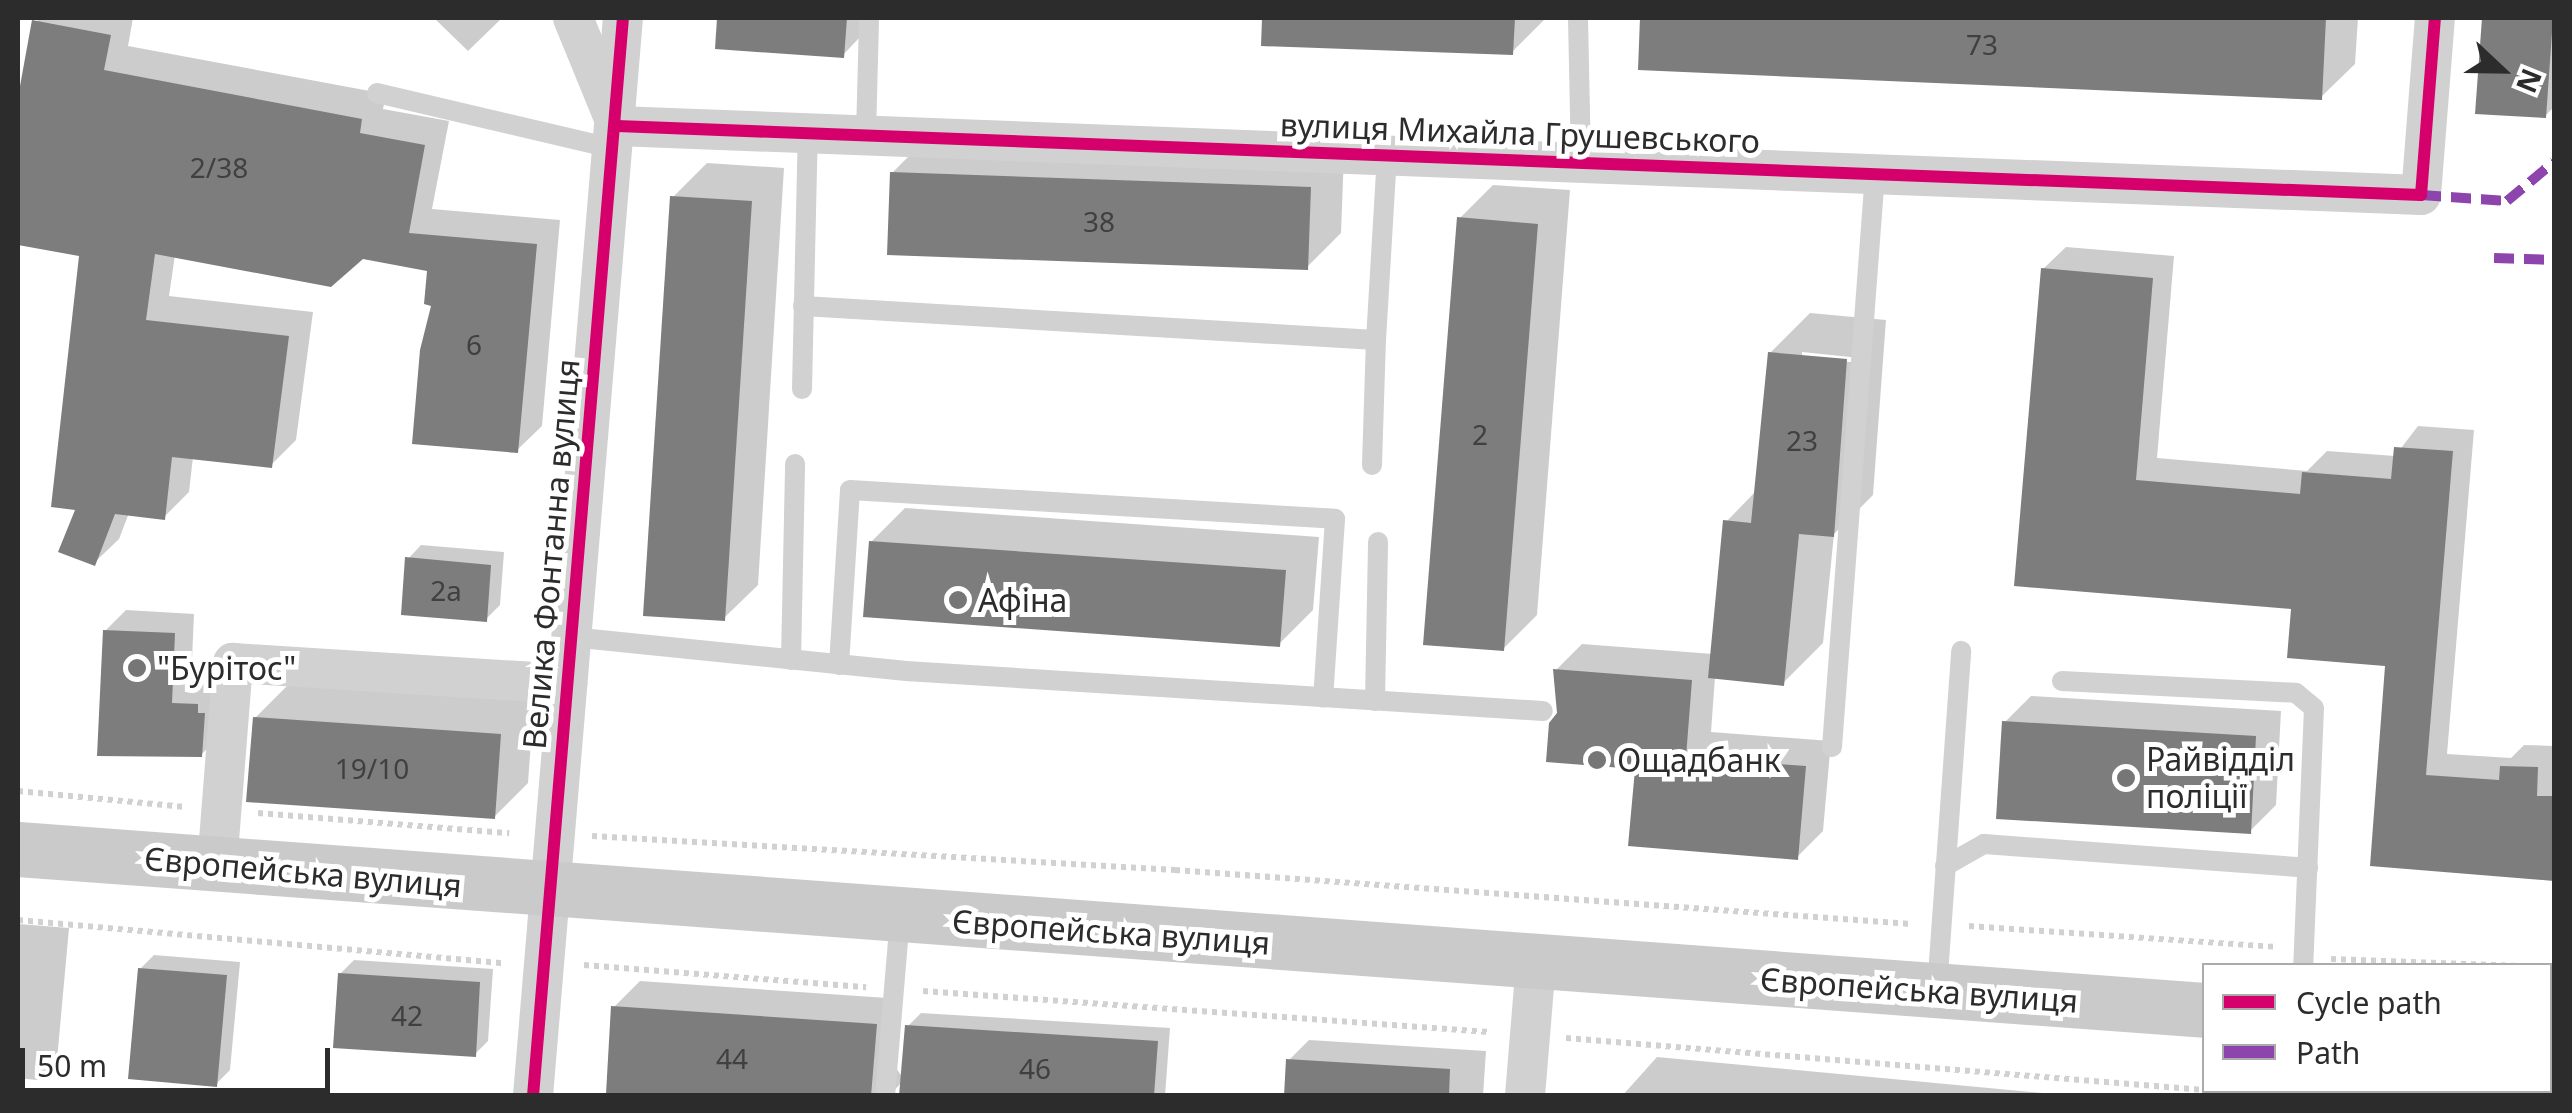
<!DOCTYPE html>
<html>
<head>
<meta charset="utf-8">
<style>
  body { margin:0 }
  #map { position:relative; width:2572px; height:1113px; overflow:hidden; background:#fff; font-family:"Noto Sans",sans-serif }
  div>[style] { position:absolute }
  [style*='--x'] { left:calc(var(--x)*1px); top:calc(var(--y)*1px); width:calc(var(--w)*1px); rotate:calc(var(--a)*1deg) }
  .shadow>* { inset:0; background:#0003 }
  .building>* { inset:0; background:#7d7d7d }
  .path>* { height:6px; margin-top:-3px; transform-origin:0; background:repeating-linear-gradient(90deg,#d1d1d1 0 5px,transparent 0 10px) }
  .lane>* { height:20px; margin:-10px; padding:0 10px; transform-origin:10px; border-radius:10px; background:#d1d1d1 }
  .street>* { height:40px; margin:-20px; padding:0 20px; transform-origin:20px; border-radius:20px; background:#d1d1d1 }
  .secondary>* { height:55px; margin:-27.5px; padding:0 27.5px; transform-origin:27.5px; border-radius:27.5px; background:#cacaca }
  .quiet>* { height:10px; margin-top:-5px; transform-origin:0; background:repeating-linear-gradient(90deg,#8e44ad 0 20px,transparent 0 30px) }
  .cycleway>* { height:12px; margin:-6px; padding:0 6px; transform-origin:6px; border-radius:6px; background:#d6006c }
  .dots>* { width:28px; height:28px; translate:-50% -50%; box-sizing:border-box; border:5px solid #fff; border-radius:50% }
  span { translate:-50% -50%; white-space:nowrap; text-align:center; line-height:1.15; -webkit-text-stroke:10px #fff; paint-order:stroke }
  .number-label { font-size:28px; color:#404040 }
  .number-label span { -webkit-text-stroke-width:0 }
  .street-label { font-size:32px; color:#2c2c2c }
  .poi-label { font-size:32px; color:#2c2c2c }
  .left { translate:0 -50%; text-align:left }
  .frame { position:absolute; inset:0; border:20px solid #2c2c2c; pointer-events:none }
  .legend { position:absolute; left:2202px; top:963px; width:350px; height:130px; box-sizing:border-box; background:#fff; border:2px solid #ababab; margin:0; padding:12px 18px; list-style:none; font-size:30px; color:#2c2c2c }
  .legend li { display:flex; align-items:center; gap:20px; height:50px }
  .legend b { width:50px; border:2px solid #ababab }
  .north { position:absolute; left:2452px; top:20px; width:100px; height:100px; -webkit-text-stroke:8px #fff; paint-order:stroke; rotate:112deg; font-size:28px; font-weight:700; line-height:40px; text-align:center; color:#2c2c2c }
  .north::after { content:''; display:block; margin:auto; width:35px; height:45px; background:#2c2c2c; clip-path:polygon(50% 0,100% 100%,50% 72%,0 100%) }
  .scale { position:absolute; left:20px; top:1048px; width:310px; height:45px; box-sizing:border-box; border:5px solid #2c2c2c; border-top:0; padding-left:12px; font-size:30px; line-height:35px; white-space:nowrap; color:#2c2c2c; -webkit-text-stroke:8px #fff; paint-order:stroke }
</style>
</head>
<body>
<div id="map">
  <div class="shadow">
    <div style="clip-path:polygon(38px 18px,133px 18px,128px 46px,386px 94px,383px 109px,449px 121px,432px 209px,560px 220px,542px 426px,517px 450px,434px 304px,429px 269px,362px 257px,175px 255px,169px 296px,313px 312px,296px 440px,271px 465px,193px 457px,189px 492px,164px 517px,129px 513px,119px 539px,94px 563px,78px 508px,82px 254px,18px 242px,18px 111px)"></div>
    <div style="clip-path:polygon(434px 18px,502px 18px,468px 51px)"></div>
    <div style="clip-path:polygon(719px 18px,878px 18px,843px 55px,717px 47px)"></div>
    <div style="clip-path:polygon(1284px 18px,1546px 18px,1512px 52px,1283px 44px)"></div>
    <div style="clip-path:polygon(1643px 18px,2358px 18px,2355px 64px,2321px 97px,1641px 68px)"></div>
    <div style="clip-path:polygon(2485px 18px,2554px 18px,2554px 107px,2545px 116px,2478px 111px)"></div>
    <div style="clip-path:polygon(926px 139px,1344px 154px,1341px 233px,1307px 267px,892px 173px)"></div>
    <div style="clip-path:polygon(707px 163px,784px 168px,758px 585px,724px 618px,673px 197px)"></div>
    <div style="clip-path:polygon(1493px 185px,1570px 190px,1537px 615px,1503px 649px,1459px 219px)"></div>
    <div style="clip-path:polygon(2066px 247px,2174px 256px,2157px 458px,2307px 471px,2327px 451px,2395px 456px,2418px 426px,2474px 430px,2447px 754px,2511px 758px,2524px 745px,2554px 746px,2554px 878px,2373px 864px,2387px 664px,2294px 607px,2017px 584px,2043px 269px)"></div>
    <div style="clip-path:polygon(evenodd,1810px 313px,1886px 320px,1873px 495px,1834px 534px,1823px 643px,1783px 683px,1715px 677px,1711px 732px,1831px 741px,1823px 831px,1797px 857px,1638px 767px,1559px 714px,1556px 670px,1582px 644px,1713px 654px,1726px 522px,1757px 490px,1770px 353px,1810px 313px,1802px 352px,1860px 358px,1860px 363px,1802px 357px,1802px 352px)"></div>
    <div style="clip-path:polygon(905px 508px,1319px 537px,1313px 610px,1279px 644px,871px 542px)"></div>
    <div style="clip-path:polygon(421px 545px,504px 552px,500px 605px,486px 619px,408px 559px)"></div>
    <div style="clip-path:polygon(126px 610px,194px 614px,191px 683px,217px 684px,221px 734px,201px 755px,105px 631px)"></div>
    <div style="clip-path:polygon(289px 684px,534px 701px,528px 783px,494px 817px,255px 718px)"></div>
    <div style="clip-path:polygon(2031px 696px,2281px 711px,2276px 805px,2250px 831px,2005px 722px)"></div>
    <div style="clip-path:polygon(18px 924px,69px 928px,57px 1060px,37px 1080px,18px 1078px)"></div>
    <div style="clip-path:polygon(154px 955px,240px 962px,230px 1070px,216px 1084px,140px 969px)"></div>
    <div style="clip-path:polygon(354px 960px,493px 969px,488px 1041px,475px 1054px,340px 974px)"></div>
    <div style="clip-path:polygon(640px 981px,902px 999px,896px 1068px,903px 1078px,907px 1027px,921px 1013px,1170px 1028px,1165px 1096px,901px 1096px,902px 1082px,889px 1096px,608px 1092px,614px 1007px)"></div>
    <div style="clip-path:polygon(1309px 1040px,1486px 1051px,1483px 1096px,1287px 1096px,1289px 1060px)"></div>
    <div style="clip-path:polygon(1657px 1057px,2075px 1096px,1622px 1096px)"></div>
  </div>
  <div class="building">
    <div style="clip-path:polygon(717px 18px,847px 18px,844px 58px,715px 49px)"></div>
    <div style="clip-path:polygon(1262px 18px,1515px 18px,1513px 55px,1261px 46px)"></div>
    <div style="clip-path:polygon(1640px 18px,2326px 18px,2322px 100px,1638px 70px)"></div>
    <div style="clip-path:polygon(2482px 18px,2553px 18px,2546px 118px,2475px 114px)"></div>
    <div style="clip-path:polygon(32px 20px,111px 35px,104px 70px,362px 119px,360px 133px,425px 145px,409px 233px,537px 244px,518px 453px,412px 444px,420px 350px,431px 306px,424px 304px,427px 271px,363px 259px,331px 287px,155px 254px,146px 320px,289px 336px,272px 468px,172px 457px,165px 520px,115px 514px,95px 566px,58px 552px,75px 510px,51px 507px,79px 256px,18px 245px,18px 97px)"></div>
    <div style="clip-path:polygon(890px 172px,1311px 187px,1308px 270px,887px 255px)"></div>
    <div style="clip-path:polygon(670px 196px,752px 201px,725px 621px,643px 616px)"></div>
    <div style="clip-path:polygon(1457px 217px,1538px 224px,1504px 651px,1423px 645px)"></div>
    <div style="clip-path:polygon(2041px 268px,2153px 278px,2136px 480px,2300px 494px,2302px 472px,2391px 479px,2394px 447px,2453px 451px,2426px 775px,2499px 780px,2500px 766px,2538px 767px,2537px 796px,2554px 796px,2554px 881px,2370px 866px,2385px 666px,2287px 658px,2291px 609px,2014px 586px)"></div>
    <div style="clip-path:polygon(1768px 352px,1847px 359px,1834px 537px,1799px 534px,1784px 686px,1708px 678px,1723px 520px,1751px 523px)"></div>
    <div style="clip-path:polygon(869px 541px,1286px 570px,1280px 647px,863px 617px)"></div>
    <div style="clip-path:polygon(405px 557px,491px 565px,487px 622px,401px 615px)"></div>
    <div style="clip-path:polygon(103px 630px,175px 633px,172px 703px,198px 704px,198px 713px,205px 713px,202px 757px,97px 756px)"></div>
    <div style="clip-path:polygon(1553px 669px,1692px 680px,1686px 757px,1806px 766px,1798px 860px,1628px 846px,1635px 769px,1546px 762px,1549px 723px,1557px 713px)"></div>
    <div style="clip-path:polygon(253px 717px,501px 734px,495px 819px,246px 802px)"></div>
    <div style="clip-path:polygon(2002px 721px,2256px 736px,2251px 834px,1996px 819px)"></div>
    <div style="clip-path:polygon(138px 968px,227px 975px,217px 1087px,128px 1079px)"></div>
    <div style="clip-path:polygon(338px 973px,480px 982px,476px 1057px,333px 1048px)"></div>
    <div style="clip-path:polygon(611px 1006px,877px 1024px,871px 1096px,606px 1094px)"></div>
    <div style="clip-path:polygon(905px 1025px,1158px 1041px,1154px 1096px,899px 1096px)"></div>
    <div style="clip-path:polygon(1286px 1059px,1450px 1069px,1449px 1096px,1284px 1096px)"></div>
  </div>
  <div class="path">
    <div style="--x:18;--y:791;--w:168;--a:5.5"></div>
    <div style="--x:258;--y:813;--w:252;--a:4.6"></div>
    <div style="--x:592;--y:836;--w:584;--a:3.34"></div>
    <div style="--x:1175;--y:870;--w:738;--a:4.2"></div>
    <div style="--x:18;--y:920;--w:487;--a:5.1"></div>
    <div style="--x:1969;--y:926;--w:307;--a:3.9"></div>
    <div style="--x:2331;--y:959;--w:189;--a:2.1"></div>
    <div style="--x:584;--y:965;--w:283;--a:4.5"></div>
    <div style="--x:2550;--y:966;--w:4;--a:0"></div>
    <div style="--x:923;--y:991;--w:567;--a:4.14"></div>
    <div style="--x:1566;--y:1038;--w:640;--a:4.66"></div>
    <div style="--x:2211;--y:1090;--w:32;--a:11"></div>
  </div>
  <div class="lane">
    <div style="--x:1578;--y:18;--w:145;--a:88.8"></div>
    <div style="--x:377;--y:93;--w:244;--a:13.2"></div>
    <div style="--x:866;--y:135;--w:117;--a:-88.5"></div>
    <div style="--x:803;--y:306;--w:574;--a:3.4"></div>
    <div style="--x:1376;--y:340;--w:185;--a:-86.6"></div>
    <div style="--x:802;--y:389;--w:256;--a:-88.7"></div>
    <div style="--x:1372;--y:465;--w:125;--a:-88.2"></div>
    <div style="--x:571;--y:637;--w:337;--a:5.8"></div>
    <div style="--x:906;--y:671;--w:638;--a:3.59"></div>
    <div style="--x:791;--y:660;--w:196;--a:-88.8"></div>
    <div style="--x:839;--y:665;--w:175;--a:-86.4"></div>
    <div style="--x:850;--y:490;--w:486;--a:3.4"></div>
    <div style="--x:1335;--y:519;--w:179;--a:93.8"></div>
    <div style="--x:2062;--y:681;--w:234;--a:2.9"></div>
    <div style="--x:2296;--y:693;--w:23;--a:40"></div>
    <div style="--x:2314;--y:708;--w:258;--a:92.4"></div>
    <div style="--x:1375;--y:701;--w:159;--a:-88.9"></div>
    <div style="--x:1832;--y:747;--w:575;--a:-85.71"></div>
    <div style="--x:1945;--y:866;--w:45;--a:-29.4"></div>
    <div style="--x:1984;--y:844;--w:325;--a:4.2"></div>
    <div style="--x:1937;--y:989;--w:339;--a:-85.9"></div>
    <div style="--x:885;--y:1096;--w:180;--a:-85.2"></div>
  </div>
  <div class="street">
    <div style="--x:573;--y:18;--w:103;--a:67.7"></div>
    <div style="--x:617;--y:126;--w:1805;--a:2.19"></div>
    <div style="--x:2421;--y:195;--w:178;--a:-85.5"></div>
    <div style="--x:217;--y:866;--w:204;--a:-85.5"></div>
    <div style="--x:233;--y:663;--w:335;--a:3.6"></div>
    <div style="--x:533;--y:1096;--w:1082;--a:-85.23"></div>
    <div style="--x:1525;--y:1096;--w:133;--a:-85.3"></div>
    <div style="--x:2341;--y:1096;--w:6;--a:-90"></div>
  </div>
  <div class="secondary">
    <div style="--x:18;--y:849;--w:2192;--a:4.21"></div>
    <div style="--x:2550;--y:1022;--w:4;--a:0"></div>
  </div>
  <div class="quiet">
    <div style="--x:2421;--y:195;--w:86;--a:4"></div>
    <div style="--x:2507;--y:201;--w:61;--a:-39.7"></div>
    <div style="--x:2494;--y:258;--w:60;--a:1.9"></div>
  </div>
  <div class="cycleway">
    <div style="--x:617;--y:126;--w:1805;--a:2.19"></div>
    <div style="--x:2421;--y:195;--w:178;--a:-85.5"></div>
    <div style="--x:533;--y:1096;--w:1082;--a:-85.23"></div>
  </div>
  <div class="dots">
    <div style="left:958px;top:600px;background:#767676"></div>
    <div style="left:137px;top:668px;background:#767676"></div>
    <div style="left:1597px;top:760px;background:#767676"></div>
    <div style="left:2126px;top:778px;background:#767676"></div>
  </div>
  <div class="number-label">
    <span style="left:1982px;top:44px">73</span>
    <span style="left:219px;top:167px">2/38</span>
    <span style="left:1099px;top:221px">38</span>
    <span style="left:474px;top:344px">6</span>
    <span style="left:1480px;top:434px">2</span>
    <span style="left:1802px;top:440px">23</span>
    <span style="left:446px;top:590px">2а</span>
    <span style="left:372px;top:768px">19/10</span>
    <span style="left:407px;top:1015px">42</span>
    <span style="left:732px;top:1058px">44</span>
    <span style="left:1035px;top:1068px">46</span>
  </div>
  <div class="street-label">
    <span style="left:1520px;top:133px;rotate:2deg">вулиця Михайла Грушевського</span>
    <span style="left:551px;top:554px;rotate:-85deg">Велика Фонтанна вулиця</span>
    <span style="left:303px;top:872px;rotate:5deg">Європейська вулиця</span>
    <span style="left:1111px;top:932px;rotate:4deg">Європейська вулиця</span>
    <span style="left:1919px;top:990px;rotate:4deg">Європейська вулиця</span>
  </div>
  <div class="poi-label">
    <span class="left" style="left:978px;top:600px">Афіна</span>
    <span class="left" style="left:157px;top:668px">"Бурітос"</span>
    <span class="left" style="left:1617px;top:760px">Ощадбанк</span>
    <span class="left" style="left:2146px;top:778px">Райвідділ<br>поліції</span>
  </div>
  <div class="frame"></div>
  <ul class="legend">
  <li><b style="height:12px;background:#d6006c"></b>Cycle path</li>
  <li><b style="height:12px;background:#8e44ad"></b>Path</li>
  </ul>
  <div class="north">N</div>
  <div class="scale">50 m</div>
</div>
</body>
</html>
